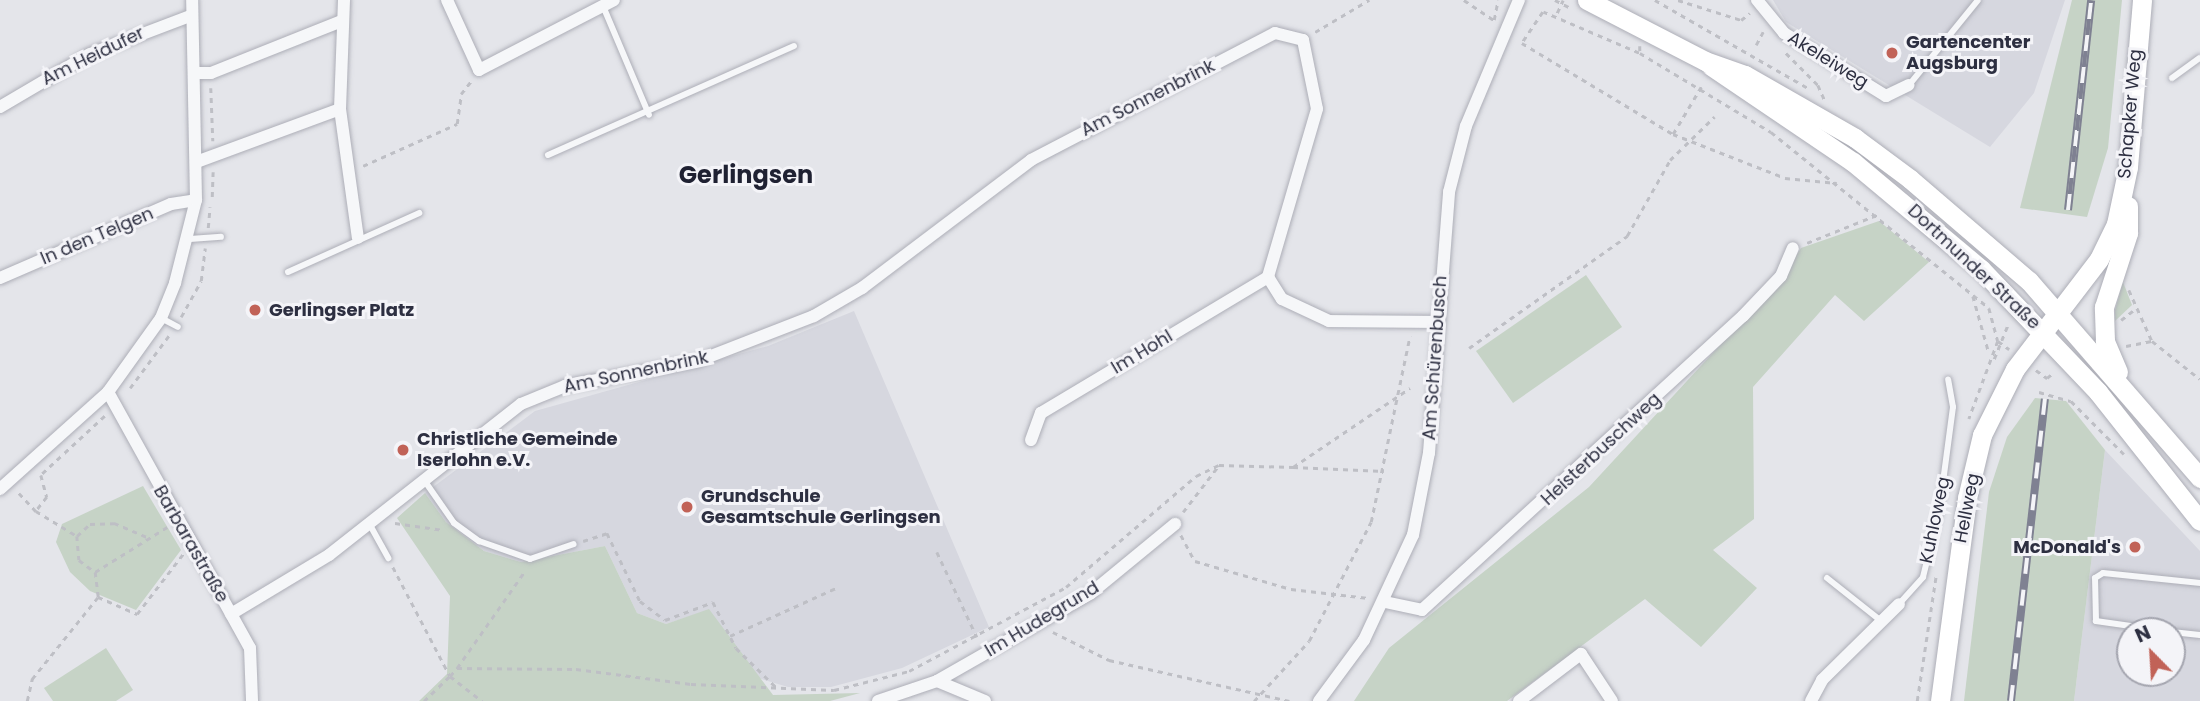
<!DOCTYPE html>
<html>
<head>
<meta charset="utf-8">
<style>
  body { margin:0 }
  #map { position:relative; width:2200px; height:701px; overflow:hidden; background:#e4e5ea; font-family:Poppins,sans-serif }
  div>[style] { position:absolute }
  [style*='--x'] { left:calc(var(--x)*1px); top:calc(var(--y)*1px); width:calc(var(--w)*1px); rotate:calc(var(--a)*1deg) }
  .built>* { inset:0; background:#d6d7df }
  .green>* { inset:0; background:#c6d3c6 }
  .path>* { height:2.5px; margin-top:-1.25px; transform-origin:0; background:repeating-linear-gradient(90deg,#bebfc5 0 5px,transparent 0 10px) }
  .roads { filter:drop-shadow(0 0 2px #adaeb7) drop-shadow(0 0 2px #adaeb7) }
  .lane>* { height:6px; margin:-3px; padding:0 3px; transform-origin:3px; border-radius:3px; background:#f6f7f9 }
  .street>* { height:12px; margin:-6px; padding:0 6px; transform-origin:6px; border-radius:6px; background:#f6f7f9 }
  .secondary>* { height:19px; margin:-9.5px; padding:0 9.5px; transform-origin:9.5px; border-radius:9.5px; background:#fff }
  .rail>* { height:8px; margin-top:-4px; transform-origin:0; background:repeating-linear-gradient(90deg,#f4f4f8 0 16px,#7f8192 0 32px); box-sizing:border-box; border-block:2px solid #7f8192 }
  .dots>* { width:19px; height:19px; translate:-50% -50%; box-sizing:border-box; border:4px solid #f4f4f8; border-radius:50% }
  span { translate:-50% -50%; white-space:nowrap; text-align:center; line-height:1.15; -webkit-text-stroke:6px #f4f4f8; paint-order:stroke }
  .poi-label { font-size:18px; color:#2d2f41; font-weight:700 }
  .left { translate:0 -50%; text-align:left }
  .right { translate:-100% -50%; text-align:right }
  .street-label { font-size:18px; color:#2d2f41 }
  .district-label { font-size:24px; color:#1f2132; font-weight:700 }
  .north { position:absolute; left:2116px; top:617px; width:70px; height:70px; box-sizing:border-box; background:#f4f4f8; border:2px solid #a4a5af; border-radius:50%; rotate:336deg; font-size:19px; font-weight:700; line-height:28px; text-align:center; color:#2d2f41 }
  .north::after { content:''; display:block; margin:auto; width:24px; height:32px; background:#c16257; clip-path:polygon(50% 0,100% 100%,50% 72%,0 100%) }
</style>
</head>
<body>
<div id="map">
  <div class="built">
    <div style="clip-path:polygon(1773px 0,2065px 0,2034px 93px,1990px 147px,1786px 22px)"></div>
    <div style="clip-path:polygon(854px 311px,989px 627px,902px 668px,831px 687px,788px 687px,758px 678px,709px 610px,666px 624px,637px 613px,605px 546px,521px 562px,484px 551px,446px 522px,425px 493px,535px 411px,768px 346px)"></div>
    <div style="clip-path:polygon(evenodd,2105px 450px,2200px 551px,2200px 701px,2074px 701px,2105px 450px,2130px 631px,2172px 631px,2172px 673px,2130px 673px,2130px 631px)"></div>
  </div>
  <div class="green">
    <div style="clip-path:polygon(2072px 0,2122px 0,2108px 148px,2087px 217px,2020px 208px)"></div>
    <div style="clip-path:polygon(1879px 221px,1929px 262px,1864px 321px,1835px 295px,1753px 387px,1754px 519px,1713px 550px,1757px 588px,1701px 647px,1645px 599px,1507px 701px,1354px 701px,1389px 648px,1589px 487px,1783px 277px,1801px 248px)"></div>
    <div style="clip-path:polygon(1586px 275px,1622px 327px,1513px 403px,1476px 351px)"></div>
    <div style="clip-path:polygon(2123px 282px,2132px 305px,2115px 321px,2115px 310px)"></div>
    <div style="clip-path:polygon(2035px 398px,2066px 401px,2105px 450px,2074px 701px,1964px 701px,1989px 492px,2007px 437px)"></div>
    <div style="clip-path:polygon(143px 486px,181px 550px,136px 610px,90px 591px,70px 572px,56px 542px,62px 524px)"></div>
    <div style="clip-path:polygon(425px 493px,446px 522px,484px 551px,521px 562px,605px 546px,637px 613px,666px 624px,709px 609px,773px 695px,860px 693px,830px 701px,419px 701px,447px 674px,450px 596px,397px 518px)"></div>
    <div style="clip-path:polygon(106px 648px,133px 690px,116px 701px,53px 701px,44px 688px)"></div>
  </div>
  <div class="path">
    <div style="--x:1464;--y:0;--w:36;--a:34"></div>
    <div style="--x:1494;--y:20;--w:20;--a:-79"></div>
    <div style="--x:1555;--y:0;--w:18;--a:27"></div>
    <div style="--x:1655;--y:0;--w:177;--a:29.9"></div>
    <div style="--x:1678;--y:0;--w:66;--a:17.6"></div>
    <div style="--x:1741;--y:20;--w:11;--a:-38"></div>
    <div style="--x:1557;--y:13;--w:14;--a:-65"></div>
    <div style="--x:1315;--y:32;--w:63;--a:-30.7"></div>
    <div style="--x:1756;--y:45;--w:15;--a:-62"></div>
    <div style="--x:1640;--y:46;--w:7;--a:90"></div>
    <div style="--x:1640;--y:53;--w:153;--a:31.1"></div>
    <div style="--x:1771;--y:132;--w:280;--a:38.9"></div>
    <div style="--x:1989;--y:308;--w:34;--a:75"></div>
    <div style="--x:1998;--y:341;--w:83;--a:110.4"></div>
    <div style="--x:1639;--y:53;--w:104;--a:-156.9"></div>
    <div style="--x:1543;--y:12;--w:37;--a:124"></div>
    <div style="--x:1522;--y:43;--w:176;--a:31.1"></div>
    <div style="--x:1673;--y:134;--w:120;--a:21.4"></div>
    <div style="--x:1785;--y:178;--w:52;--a:5.5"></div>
    <div style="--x:1786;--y:53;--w:45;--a:45"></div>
    <div style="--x:1818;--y:85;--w:17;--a:66"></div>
    <div style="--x:211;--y:88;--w:53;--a:87.8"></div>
    <div style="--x:1673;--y:134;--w:55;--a:-59.2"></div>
    <div style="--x:363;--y:166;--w:103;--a:-24.1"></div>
    <div style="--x:457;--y:124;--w:30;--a:-82"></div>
    <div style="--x:461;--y:94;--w:18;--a:-52"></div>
    <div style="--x:212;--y:197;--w:25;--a:-88"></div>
    <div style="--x:208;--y:228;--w:21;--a:-85"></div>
    <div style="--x:1807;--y:243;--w:78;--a:-21.9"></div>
    <div style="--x:2129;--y:290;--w:56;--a:65.7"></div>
    <div style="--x:1973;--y:296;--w:59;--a:74.3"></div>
    <div style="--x:181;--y:317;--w:41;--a:-60.9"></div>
    <div style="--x:201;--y:281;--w:33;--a:-83"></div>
    <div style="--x:2121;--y:320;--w:18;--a:-38"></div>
    <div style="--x:1998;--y:341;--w:14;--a:36"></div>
    <div style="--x:2126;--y:346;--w:26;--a:-11"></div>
    <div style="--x:2152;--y:341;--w:61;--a:38.4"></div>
    <div style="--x:1469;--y:348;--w:194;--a:-35.3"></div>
    <div style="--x:1627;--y:236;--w:87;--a:-60.5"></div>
    <div style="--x:1670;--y:160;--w:62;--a:-44.3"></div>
    <div style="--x:1994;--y:359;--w:38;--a:-68"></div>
    <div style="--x:2036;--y:370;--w:14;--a:36"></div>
    <div style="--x:2047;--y:378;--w:8;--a:-40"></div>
    <div style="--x:130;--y:388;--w:67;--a:-53.5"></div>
    <div style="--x:2039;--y:392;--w:33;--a:16"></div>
    <div style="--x:2071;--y:401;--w:75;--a:45"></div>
    <div style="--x:105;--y:416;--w:87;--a:137.3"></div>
    <div style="--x:41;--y:475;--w:23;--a:75"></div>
    <div style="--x:47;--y:497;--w:18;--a:128"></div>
    <div style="--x:36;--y:511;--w:48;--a:31.4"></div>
    <div style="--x:77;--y:536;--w:18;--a:-43"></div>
    <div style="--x:90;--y:524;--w:24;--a:-2"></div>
    <div style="--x:114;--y:523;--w:38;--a:23"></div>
    <div style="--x:1293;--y:467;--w:91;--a:2.5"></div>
    <div style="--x:19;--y:493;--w:25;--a:47"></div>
    <div style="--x:1183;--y:512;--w:59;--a:-52.5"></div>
    <div style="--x:1219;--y:465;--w:74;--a:1.5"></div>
    <div style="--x:1293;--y:467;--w:141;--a:-34"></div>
    <div style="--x:395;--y:523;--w:49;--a:8.1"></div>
    <div style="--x:1181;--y:535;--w:30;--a:62"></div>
    <div style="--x:1195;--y:561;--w:100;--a:16.3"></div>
    <div style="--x:1291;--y:589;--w:78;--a:6.7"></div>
    <div style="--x:77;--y:536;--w:24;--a:85"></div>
    <div style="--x:79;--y:560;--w:20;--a:37"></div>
    <div style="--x:583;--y:541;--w:25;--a:-18"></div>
    <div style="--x:607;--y:533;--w:76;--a:64.1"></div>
    <div style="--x:640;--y:601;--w:31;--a:37"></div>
    <div style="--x:665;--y:620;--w:51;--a:-20.6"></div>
    <div style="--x:713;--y:602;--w:51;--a:63.4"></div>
    <div style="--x:736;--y:648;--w:59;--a:44.3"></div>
    <div style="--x:937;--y:552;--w:94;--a:64.8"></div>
    <div style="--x:393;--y:567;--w:123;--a:62.4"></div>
    <div style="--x:450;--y:676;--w:11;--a:-49"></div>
    <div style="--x:457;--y:668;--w:119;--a:0.5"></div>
    <div style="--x:576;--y:669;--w:116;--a:7.4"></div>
    <div style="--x:691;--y:684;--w:143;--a:2.4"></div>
    <div style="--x:834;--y:690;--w:77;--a:-14.2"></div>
    <div style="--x:909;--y:671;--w:178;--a:-28.1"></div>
    <div style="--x:1066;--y:587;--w:171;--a:-40.5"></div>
    <div style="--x:1196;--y:476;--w:25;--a:-26"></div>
    <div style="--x:98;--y:597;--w:25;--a:-97"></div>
    <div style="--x:95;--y:572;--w:85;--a:-32"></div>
    <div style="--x:1053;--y:632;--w:63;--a:26.6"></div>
    <div style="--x:1109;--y:660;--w:185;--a:12.8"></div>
    <div style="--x:730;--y:636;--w:119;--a:-24.4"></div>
    <div style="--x:457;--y:668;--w:118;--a:-55"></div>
    <div style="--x:27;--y:701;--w:23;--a:-77"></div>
    <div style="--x:32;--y:679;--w:105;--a:-51.2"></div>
    <div style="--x:98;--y:597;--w:43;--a:23.6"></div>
    <div style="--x:137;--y:614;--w:76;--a:-52.5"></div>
    <div style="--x:424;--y:701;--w:36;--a:-44"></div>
    <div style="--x:450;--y:676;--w:41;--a:38"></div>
    <div style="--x:1254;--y:701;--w:81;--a:-47.5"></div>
    <div style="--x:1309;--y:641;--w:134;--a:-62.5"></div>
    <div style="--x:1371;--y:522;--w:190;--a:-78.2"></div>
    <div style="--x:1917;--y:701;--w:126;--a:-81.4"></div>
  </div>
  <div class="roads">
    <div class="lane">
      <div style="--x:603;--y:6;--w:118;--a:67.1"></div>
      <div style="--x:2172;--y:78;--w:34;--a:-36"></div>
      <div style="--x:1909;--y:85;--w:109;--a:-50.9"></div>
      <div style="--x:548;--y:155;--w:269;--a:-23.9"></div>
      <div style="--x:190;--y:239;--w:31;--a:-4"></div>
      <div style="--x:288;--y:272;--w:144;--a:-24.2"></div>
      <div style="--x:161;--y:318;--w:19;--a:28"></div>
      <div style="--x:424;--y:480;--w:52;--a:55.1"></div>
      <div style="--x:454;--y:523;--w:31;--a:36"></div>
      <div style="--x:479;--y:541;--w:54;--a:19.4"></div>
      <div style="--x:530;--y:559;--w:46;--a:-18.8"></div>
      <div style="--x:370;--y:525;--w:38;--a:61"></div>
      <div style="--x:1827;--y:578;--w:69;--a:38.5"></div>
      <div style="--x:1899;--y:604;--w:36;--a:-48"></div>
      <div style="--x:1923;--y:577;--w:67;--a:-76.2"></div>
      <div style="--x:1939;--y:512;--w:106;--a:-82.4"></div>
      <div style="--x:1953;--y:407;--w:28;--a:-100"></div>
      <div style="--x:2166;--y:631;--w:71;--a:-171.9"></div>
      <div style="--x:2096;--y:621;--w:43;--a:-91.3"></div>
      <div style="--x:2095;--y:578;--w:9;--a:-32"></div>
      <div style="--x:2103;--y:573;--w:98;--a:5.9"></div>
      <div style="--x:2172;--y:632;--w:28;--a:6"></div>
    </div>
    <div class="street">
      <div style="--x:344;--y:0;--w:109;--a:92.1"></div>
      <div style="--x:340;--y:109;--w:130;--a:82.1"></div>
      <div style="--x:447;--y:0;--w:77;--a:65.4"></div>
      <div style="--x:479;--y:70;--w:152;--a:-27.4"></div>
      <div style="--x:1757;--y:0;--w:43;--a:50.7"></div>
      <div style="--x:1784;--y:33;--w:120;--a:31.7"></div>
      <div style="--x:1886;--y:96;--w:25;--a:-26"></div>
      <div style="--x:194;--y:73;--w:17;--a:0"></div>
      <div style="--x:211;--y:73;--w:141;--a:-21.7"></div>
      <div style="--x:0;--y:107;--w:104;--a:-30.5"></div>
      <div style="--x:90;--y:54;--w:107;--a:-20.8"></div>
      <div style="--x:199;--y:161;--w:150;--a:-20.2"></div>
      <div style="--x:0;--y:278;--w:186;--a:-23.4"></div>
      <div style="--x:171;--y:204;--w:25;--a:-9"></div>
      <div style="--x:108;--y:392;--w:293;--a:61"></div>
      <div style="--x:250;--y:648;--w:53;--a:87.8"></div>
      <div style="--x:1031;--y:440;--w:29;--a:-70"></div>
      <div style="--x:1041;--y:413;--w:265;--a:-30.9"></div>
      <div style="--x:0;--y:489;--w:145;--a:-41.9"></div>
      <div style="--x:108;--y:392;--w:91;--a:-54.4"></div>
      <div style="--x:161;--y:318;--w:38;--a:-68"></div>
      <div style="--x:175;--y:283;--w:86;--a:-75.8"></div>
      <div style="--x:196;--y:200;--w:200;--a:-91.1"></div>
      <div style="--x:1385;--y:602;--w:38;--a:12"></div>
      <div style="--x:1422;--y:610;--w:435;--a:-42.5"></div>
      <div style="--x:1743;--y:316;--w:55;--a:-46.5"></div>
      <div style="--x:1781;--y:276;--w:30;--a:-67"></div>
      <div style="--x:231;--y:614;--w:114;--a:-31"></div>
      <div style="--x:329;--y:555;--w:244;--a:-38.2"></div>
      <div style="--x:521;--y:404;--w:48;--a:-22.2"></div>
      <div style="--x:565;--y:386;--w:135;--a:-10.6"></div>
      <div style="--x:698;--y:361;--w:124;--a:-21.2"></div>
      <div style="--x:814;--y:316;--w:56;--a:-30.3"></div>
      <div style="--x:862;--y:288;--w:212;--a:-37.1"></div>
      <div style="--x:1031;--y:160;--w:275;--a:-27.5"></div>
      <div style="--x:1275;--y:33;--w:29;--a:14"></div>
      <div style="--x:1303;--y:40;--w:70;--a:78.5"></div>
      <div style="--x:1317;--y:109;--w:175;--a:106.3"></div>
      <div style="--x:1268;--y:277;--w:26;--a:58"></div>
      <div style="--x:1282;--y:299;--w:52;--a:25.1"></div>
      <div style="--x:1329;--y:321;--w:108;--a:0.5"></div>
      <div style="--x:878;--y:701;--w:62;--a:-18.7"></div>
      <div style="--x:985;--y:701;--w:52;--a:-157.4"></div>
      <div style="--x:937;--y:681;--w:177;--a:-29.7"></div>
      <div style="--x:1091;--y:593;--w:109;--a:-39.4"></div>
      <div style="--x:1319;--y:701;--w:76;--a:-53.6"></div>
      <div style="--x:1364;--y:640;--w:116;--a:-65"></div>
      <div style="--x:1413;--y:535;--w:84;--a:-79"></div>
      <div style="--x:1429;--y:453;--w:262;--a:-85.6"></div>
      <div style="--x:1449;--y:192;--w:68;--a:-75.6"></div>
      <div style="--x:1466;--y:126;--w:137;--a:-67.2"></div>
      <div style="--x:1519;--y:701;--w:78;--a:-37.2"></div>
      <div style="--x:1581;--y:654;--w:56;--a:56.6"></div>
      <div style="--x:1811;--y:701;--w:24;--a:-62"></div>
      <div style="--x:1822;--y:680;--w:108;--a:-44.6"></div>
    </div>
    <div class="secondary">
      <div style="--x:1587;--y:0;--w:133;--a:27.3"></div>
      <div style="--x:1705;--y:61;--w:42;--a:19.3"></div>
      <div style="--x:1745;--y:75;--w:127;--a:29.8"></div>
      <div style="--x:1855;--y:138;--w:69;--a:36.7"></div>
      <div style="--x:1910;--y:179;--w:157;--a:40.6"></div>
      <div style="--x:2029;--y:281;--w:261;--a:49"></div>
      <div style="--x:1711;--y:66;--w:171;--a:34.1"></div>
      <div style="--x:1853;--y:162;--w:167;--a:39.9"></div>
      <div style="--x:1981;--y:269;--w:170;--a:46.4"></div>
      <div style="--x:2098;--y:392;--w:164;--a:51.7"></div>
      <div style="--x:2118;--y:372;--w:34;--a:-113"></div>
      <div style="--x:2105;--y:341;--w:34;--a:-92"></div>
      <div style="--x:2104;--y:307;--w:78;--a:-72"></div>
      <div style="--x:2128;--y:233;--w:27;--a:-90"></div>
      <div style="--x:1940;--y:701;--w:205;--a:-82.4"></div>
      <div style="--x:1967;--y:498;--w:65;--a:-76.6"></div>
      <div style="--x:1982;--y:435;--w:74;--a:-63.4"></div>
      <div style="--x:2015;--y:369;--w:138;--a:-52.6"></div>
      <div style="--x:2099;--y:259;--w:39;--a:-64"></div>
      <div style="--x:2116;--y:224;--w:58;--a:-78.1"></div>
      <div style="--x:2128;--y:167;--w:168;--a:-85.2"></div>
    </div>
  </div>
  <div class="rail">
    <div style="--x:2068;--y:210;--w:211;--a:-83.7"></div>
    <div style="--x:2011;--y:701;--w:304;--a:-83.6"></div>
  </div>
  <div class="dots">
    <div style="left:1892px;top:53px;background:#c16257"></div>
    <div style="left:255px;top:310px;background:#c16257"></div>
    <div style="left:403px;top:450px;background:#c16257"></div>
    <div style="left:687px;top:507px;background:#c16257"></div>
    <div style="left:2135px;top:547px;background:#c16257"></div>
  </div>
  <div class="poi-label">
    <span class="left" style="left:1906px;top:53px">Gartencenter<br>Augsburg</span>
    <span class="left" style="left:269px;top:310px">Gerlingser Platz</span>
    <span class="left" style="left:417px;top:450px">Christliche Gemeinde<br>Iserlohn e.V.</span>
    <span class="left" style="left:701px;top:507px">Grundschule<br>Gesamtschule Gerlingsen</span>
    <span class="right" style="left:2121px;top:547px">McDonald's</span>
  </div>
  <div class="street-label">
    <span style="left:93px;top:56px;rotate:-26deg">Am Heidufer</span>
    <span style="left:1828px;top:60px;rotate:32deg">Akeleiweg</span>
    <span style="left:1148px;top:98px;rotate:-27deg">Am Sonnenbrink</span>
    <span style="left:2130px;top:114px;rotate:-85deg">Schapker Weg</span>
    <span style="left:97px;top:236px;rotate:-23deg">In den Telgen</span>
    <span style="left:1974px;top:267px;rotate:43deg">Dortmunder Straße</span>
    <span style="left:1142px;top:352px;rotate:-31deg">Im Hohl</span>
    <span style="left:1435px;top:358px;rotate:-86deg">Am Schürenbusch</span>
    <span style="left:636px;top:372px;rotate:-12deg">Am Sonnenbrink</span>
    <span style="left:1601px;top:449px;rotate:-43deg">Heisterbuschweg</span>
    <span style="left:1967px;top:508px;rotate:-79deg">Hellweg</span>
    <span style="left:1935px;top:520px;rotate:-78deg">Kuhloweg</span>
    <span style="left:191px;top:544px;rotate:60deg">Barbarastraße</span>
    <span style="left:1042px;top:619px;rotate:-31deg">Im Hudegrund</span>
  </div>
  <div class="district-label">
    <span style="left:746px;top:175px">Gerlingsen</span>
  </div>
  <div class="north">N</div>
</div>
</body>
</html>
